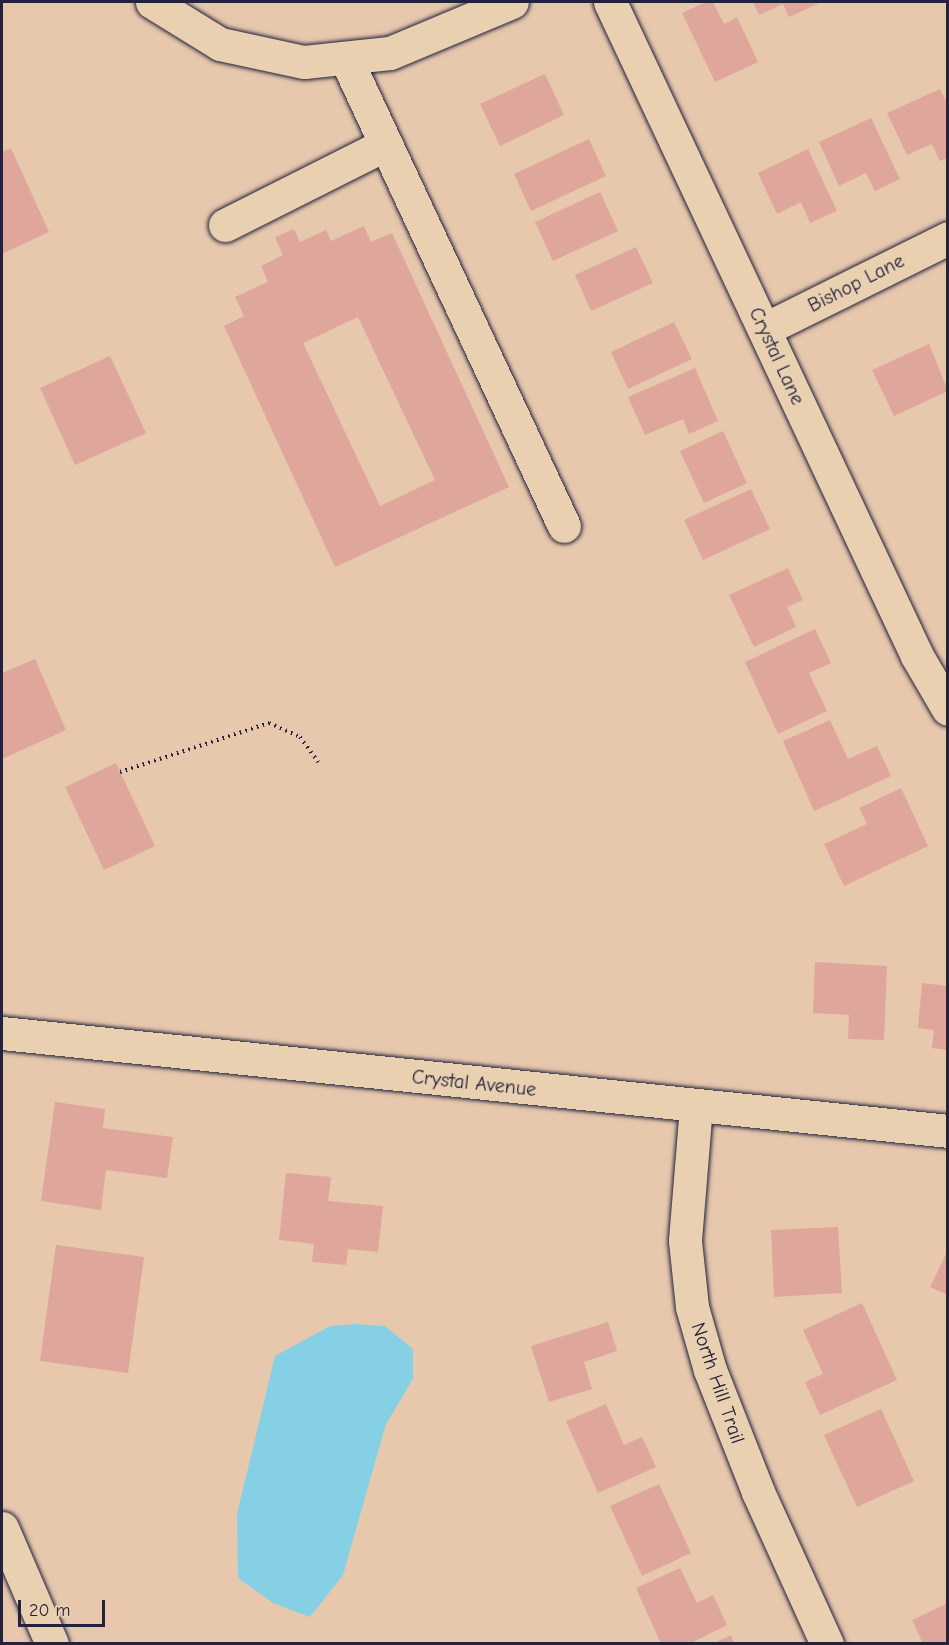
<!DOCTYPE html>
<html>
<head>
<meta charset="utf-8">
<style>
  body { margin:0 }
  #map { position:relative; width:949px; height:1645px; overflow:hidden; background:#e7c8ad; font-family:"Comic Neue",sans-serif }
  div>[style] { position:absolute }
  [style*='--x'] { left:calc(var(--x)*1px); top:calc(var(--y)*1px); width:calc(var(--w)*1px); rotate:calc(var(--a)*1deg) }
  .water>* { inset:0; background:#85d0e5 }
  .building>* { inset:0; background:#dfa69c }
  .path>* { height:4px; margin-top:-2px; transform-origin:0; background:repeating-linear-gradient(90deg,#22223b 0 1.5px,transparent 0 6px) }
  .roads { filter:drop-shadow(0 0 2px #22223b) drop-shadow(0 0 2px #22223b) }
  .minor>* { height:33px; margin:-16.5px; padding:0 16.5px; transform-origin:16.5px; border-radius:16.5px; background:#e9d0b1 }
  span { translate:-50% -50%; white-space:nowrap; text-align:center; line-height:1.15; -webkit-text-stroke:6px #e9d0b1; paint-order:stroke }
  .street-label { font-size:20px; color:#22223b }
  .frame { position:absolute; inset:0; border:3px solid #22223b; pointer-events:none }
  .scale { position:absolute; left:18px; top:1600px; width:87px; height:27px; box-sizing:border-box; border:3px solid #22223b; border-top:0; padding-left:8px; font-size:18px; line-height:21px; white-space:nowrap; color:#22223b; -webkit-text-stroke:4px #e9d0b1; paint-order:stroke }
</style>
</head>
<body>
<div id="map">
  <div class="water">
    <div style="clip-path:polygon(355px 1324px,385px 1326px,413px 1349px,413px 1379px,386px 1424px,343px 1575px,310px 1617px,273px 1603px,238px 1578px,237px 1514px,275px 1356px,330px 1326px)"></div>
  </div>
  <div class="building">
    <div style="clip-path:polygon(706px 2px,713px 2px,724px 24px,737px 17px,758px 62px,715px 82px,682px 13px)"></div>
    <div style="clip-path:polygon(753px 2px,818px 2px,819px 3px,789px 17px,783px 4px,759px 15px)"></div>
    <div style="clip-path:polygon(545px 74px,564px 115px,500px 146px,480px 104px)"></div>
    <div style="clip-path:polygon(940px 89px,948px 105px,948px 158px,940px 161px,932px 144px,907px 155px,887px 113px)"></div>
    <div style="clip-path:polygon(871px 118px,900px 179px,875px 191px,866px 173px,839px 186px,819px 142px)"></div>
    <div style="clip-path:polygon(589px 139px,606px 176px,531px 211px,514px 174px)"></div>
    <div style="clip-path:polygon(11px 148px,49px 232px,2px 254px,2px 152px)"></div>
    <div style="clip-path:polygon(808px 149px,837px 211px,810px 223px,801px 202px,777px 214px,758px 173px)"></div>
    <div style="clip-path:polygon(600px 192px,618px 231px,553px 261px,535px 222px)"></div>
    <div style="clip-path:polygon(evenodd,364px 226px,371px 242px,392px 233px,509px 487px,335px 567px,224px 326px,244px 316px,235px 297px,268px 282px,261px 266px,283px 255px,275px 237px,294px 229px,300px 242px,326px 230px,331px 241px,364px 226px,358px 317px,435px 480px,380px 506px,303px 343px,358px 317px)"></div>
    <div style="clip-path:polygon(636px 247px,653px 283px,591px 311px,575px 275px)"></div>
    <div style="clip-path:polygon(674px 322px,692px 359px,628px 389px,611px 352px)"></div>
    <div style="clip-path:polygon(929px 344px,948px 391px,894px 416px,872px 370px)"></div>
    <div style="clip-path:polygon(110px 356px,146px 433px,75px 465px,40px 388px)"></div>
    <div style="clip-path:polygon(695px 368px,718px 421px,689px 434px,683px 419px,645px 435px,628px 397px)"></div>
    <div style="clip-path:polygon(723px 431px,747px 483px,704px 503px,680px 451px)"></div>
    <div style="clip-path:polygon(751px 489px,770px 529px,703px 560px,684px 520px)"></div>
    <div style="clip-path:polygon(788px 568px,803px 600px,787px 607px,796px 627px,754px 647px,729px 595px)"></div>
    <div style="clip-path:polygon(815px 629px,831px 663px,809px 673px,827px 711px,778px 734px,745px 662px)"></div>
    <div style="clip-path:polygon(35px 659px,66px 730px,2px 759px,2px 673px)"></div>
    <div style="clip-path:polygon(830px 720px,848px 759px,877px 746px,891px 776px,814px 811px,783px 741px)"></div>
    <div style="clip-path:polygon(116px 763px,155px 846px,104px 870px,65px 787px)"></div>
    <div style="clip-path:polygon(901px 788px,928px 846px,844px 886px,824px 844px,867px 824px,859px 808px)"></div>
    <div style="clip-path:polygon(815px 962px,887px 966px,884px 1040px,848px 1039px,849px 1015px,813px 1013px)"></div>
    <div style="clip-path:polygon(922px 983px,948px 986px,948px 1050px,932px 1048px,934px 1030px,918px 1028px)"></div>
    <div style="clip-path:polygon(55px 1102px,105px 1109px,103px 1128px,173px 1137px,167px 1178px,106px 1170px,101px 1210px,41px 1201px)"></div>
    <div style="clip-path:polygon(286px 1173px,331px 1177px,328px 1201px,383px 1206px,378px 1252px,348px 1249px,346px 1265px,312px 1262px,314px 1244px,279px 1240px)"></div>
    <div style="clip-path:polygon(838px 1227px,842px 1293px,774px 1297px,771px 1230px)"></div>
    <div style="clip-path:polygon(56px 1245px,144px 1257px,128px 1373px,40px 1361px)"></div>
    <div style="clip-path:polygon(948px 1250px,948px 1295px,930px 1287px)"></div>
    <div style="clip-path:polygon(862px 1303px,897px 1380px,820px 1415px,805px 1382px,823px 1374px,803px 1330px)"></div>
    <div style="clip-path:polygon(608px 1322px,617px 1351px,584px 1362px,592px 1389px,549px 1402px,531px 1346px)"></div>
    <div style="clip-path:polygon(606px 1404px,624px 1445px,642px 1437px,656px 1467px,598px 1493px,566px 1421px)"></div>
    <div style="clip-path:polygon(881px 1409px,914px 1481px,857px 1507px,824px 1435px)"></div>
    <div style="clip-path:polygon(659px 1484px,691px 1553px,642px 1576px,610px 1506px)"></div>
    <div style="clip-path:polygon(680px 1568px,697px 1603px,713px 1595px,727px 1625px,689px 1644px,661px 1644px,636px 1588px)"></div>
    <div style="clip-path:polygon(948px 1603px,948px 1644px,923px 1644px,912px 1620px)"></div>
    <div style="clip-path:polygon(731px 1635px,734px 1644px,712px 1644px)"></div>
  </div>
  <div class="path">
    <div style="--x:120;--y:772;--w:157;--a:-18.2"></div>
    <div style="--x:269;--y:723;--w:34;--a:24"></div>
    <div style="--x:300;--y:737;--w:31;--a:54"></div>
  </div>
  <div class="roads">
    <div class="minor">
      <div style="--x:152;--y:2;--w:80;--a:31.7"></div>
      <div style="--x:220;--y:44;--w:86;--a:12.1"></div>
      <div style="--x:304;--y:62;--w:86;--a:-6"></div>
      <div style="--x:390;--y:53;--w:132;--a:-22.7"></div>
      <div style="--x:610;--y:2;--w:722;--a:64.85"></div>
      <div style="--x:917;--y:656;--w:61;--a:59.7"></div>
      <div style="--x:347;--y:61;--w:513;--a:64.98"></div>
      <div style="--x:225;--y:225;--w:180;--a:-26.7"></div>
      <div style="--x:765;--y:329;--w:204;--a:-26.4"></div>
      <div style="--x:2;--y:1033;--w:951;--a:5.91"></div>
      <div style="--x:696;--y:1106;--w:135;--a:94.7"></div>
      <div style="--x:685;--y:1241;--w:66;--a:83.9"></div>
      <div style="--x:692;--y:1307;--w:66;--a:74.1"></div>
      <div style="--x:710;--y:1370;--w:131;--a:68.5"></div>
      <div style="--x:758;--y:1492;--w:167;--a:65.6"></div>
      <div style="--x:2;--y:1528;--w:126;--a:66.7"></div>
    </div>
  </div>
  <div class="street-label">
    <span style="left:856px;top:283px;rotate:-27deg">Bishop Lane</span>
    <span style="left:777px;top:356px;rotate:65deg">Crystal Lane</span>
    <span style="left:474px;top:1083px;rotate:6deg">Crystal Avenue</span>
    <span style="left:718px;top:1383px;rotate:71deg">North Hill Trail</span>
  </div>
  <div class="frame"></div>
  <div class="scale">20 m</div>
</div>
</body>
</html>
